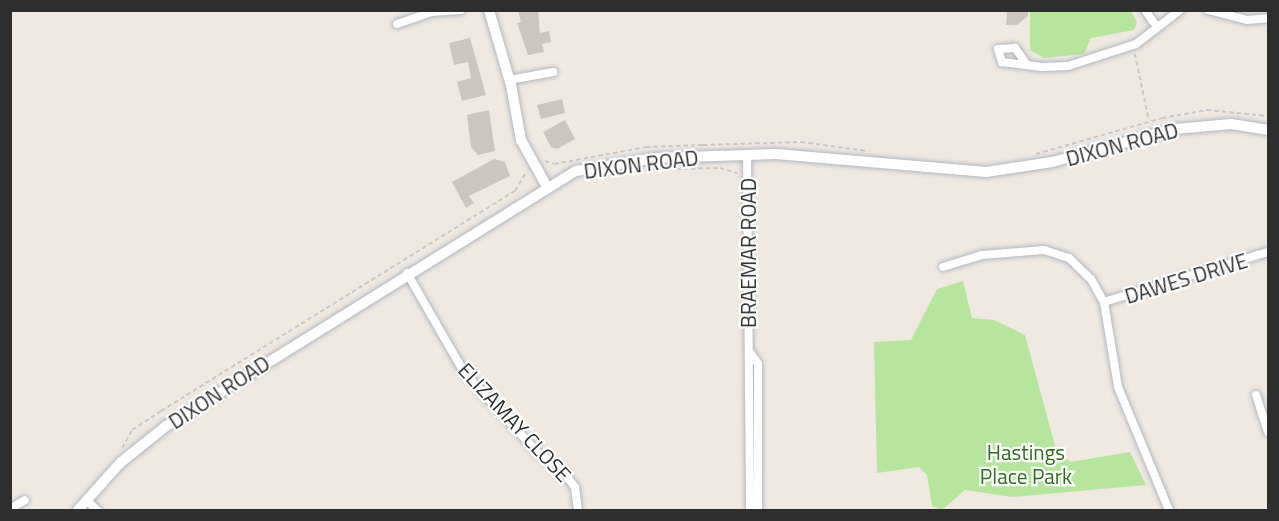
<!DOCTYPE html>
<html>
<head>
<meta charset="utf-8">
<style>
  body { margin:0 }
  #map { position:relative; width:1279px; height:521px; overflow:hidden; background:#efe9e1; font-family:"Titillium Web",sans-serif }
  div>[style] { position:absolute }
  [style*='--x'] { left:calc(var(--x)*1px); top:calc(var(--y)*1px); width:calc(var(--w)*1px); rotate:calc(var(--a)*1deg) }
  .green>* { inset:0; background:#b6e59e }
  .building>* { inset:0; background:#cbc7bf }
  .path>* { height:1.5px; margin-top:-0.75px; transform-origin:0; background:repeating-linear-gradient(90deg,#c9c9c9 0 4.5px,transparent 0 7.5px) }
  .roads { filter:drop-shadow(0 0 2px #b4b7c1) drop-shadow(0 0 2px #b4b7c1) }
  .street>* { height:8px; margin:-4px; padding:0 4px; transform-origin:4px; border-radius:4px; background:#fff }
  .secondary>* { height:10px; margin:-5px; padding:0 5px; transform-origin:5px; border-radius:5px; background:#fff }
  span { translate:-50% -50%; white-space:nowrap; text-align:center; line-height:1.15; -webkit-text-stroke:4.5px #fff; paint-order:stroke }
  .street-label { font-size:21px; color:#2e2e2e }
  .park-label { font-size:21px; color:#2c6e1b }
  .frame { position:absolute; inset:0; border:12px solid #2e2e2e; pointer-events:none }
</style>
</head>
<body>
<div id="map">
  <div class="green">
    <div style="clip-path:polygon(1030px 11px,1131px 11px,1137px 22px,1134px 30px,1091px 38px,1084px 54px,1044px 58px,1030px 50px)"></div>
    <div style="clip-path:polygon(963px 281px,972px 318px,994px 320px,1025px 335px,1057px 453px,1071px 462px,1130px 452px,1146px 485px,1012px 497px,965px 490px,942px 510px,932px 506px,927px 475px,919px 467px,877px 473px,874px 342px,911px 340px,937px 289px)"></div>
  </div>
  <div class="building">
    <div style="clip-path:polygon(518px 10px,538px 10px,540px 33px,549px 31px,551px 42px,542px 44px,544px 52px,528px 55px,517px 23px,521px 22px)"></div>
    <div style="clip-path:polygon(1007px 10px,1028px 10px,1028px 16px,1017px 25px,1006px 25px)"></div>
    <div style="clip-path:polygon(470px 38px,486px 95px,462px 101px,457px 82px,471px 78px,468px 62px,454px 65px,449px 43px)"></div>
    <div style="clip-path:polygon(562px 99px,565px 113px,541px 119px,537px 105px)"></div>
    <div style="clip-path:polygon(489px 110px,495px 151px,478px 155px,471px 147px,467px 115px)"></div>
    <div style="clip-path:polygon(565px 120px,575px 139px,557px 149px,551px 147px,543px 132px)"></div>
    <div style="clip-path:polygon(494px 159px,505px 162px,510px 176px,469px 196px,474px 203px,466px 208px,452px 182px)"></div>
  </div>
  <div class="path">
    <div style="--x:1135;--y:54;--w:67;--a:78"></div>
    <div style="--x:1036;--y:154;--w:131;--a:-15.9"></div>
    <div style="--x:1162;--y:118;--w:46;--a:-10.1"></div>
    <div style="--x:1207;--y:110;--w:61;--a:5.6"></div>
    <div style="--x:545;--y:161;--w:9;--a:18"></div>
    <div style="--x:554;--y:164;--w:94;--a:-10.5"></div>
    <div style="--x:646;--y:147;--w:57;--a:-2"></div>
    <div style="--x:703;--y:145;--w:98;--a:-1.8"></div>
    <div style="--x:801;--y:142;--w:67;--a:7.8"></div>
    <div style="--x:646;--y:170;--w:74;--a:-1.5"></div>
    <div style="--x:720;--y:168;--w:18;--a:16"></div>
    <div style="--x:122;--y:448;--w:21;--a:-61"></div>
    <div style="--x:132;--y:430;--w:35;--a:-33"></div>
    <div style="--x:161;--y:411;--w:417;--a:-31.9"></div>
    <div style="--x:515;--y:191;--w:22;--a:-60"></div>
  </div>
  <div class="roads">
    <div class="street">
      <div style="--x:1145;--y:10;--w:21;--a:55"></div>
      <div style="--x:1208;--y:10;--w:40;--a:14.4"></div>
      <div style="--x:1247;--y:20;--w:21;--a:-5"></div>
      <div style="--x:397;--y:24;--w:36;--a:-19"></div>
      <div style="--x:431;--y:12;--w:30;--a:-4"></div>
      <div style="--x:1027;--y:65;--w:21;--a:-125"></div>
      <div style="--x:1015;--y:48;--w:17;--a:177"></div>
      <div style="--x:998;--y:49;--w:14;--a:73"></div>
      <div style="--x:1002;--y:62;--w:40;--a:7.1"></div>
      <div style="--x:1042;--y:67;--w:26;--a:-2"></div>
      <div style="--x:1068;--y:66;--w:71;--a:-17.9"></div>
      <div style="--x:1136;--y:44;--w:56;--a:-37.7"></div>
      <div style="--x:509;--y:80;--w:45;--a:-10.3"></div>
      <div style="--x:747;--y:155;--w:355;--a:89.5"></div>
      <div style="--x:943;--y:267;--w:41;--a:-17.1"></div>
      <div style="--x:982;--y:255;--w:62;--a:-4.6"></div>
      <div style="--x:1044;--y:250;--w:26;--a:18"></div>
      <div style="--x:1069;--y:258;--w:30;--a:44"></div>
      <div style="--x:1091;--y:279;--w:26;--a:61"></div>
      <div style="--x:1104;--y:302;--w:86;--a:80.6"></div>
      <div style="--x:1118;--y:387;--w:133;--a:67.5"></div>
      <div style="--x:407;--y:273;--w:114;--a:60.1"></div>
      <div style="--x:464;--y:372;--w:108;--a:47.6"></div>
      <div style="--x:537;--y:452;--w:28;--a:35"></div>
      <div style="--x:560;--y:468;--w:24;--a:52"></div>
      <div style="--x:575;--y:487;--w:23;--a:83"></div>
      <div style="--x:1104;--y:302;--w:171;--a:-17"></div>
      <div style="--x:750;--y:352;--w:14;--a:56"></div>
      <div style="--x:758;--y:364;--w:146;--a:90"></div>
      <div style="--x:1256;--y:395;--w:39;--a:72"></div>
      <div style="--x:86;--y:500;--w:15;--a:42"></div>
      <div style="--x:10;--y:509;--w:17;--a:-31"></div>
    </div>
    <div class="secondary">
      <div style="--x:489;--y:10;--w:78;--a:73.7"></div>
      <div style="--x:511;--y:85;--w:56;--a:79.7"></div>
      <div style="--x:521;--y:140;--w:51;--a:60.9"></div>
      <div style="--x:78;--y:510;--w:63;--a:-48.2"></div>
      <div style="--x:120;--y:463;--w:59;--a:-38.8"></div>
      <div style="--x:166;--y:426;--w:483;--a:-31.9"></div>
      <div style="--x:576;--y:171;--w:80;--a:-9.3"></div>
      <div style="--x:655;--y:158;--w:121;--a:-1.9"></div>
      <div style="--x:776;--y:154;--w:211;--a:4.9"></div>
      <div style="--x:986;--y:172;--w:67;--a:-8.6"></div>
      <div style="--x:1052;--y:162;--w:127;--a:-15"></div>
      <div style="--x:1175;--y:129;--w:56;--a:-5.1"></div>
      <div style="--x:1231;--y:124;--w:37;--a:9"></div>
    </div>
  </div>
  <div class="street-label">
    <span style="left:1122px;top:144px;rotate:-15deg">DIXON ROAD</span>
    <span style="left:641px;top:164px;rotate:-7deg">DIXON ROAD</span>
    <span style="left:748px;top:253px;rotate:-90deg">BRAEMAR ROAD</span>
    <span style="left:1186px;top:278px;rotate:-17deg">DAWES DRIVE</span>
    <span style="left:219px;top:392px;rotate:-33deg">DIXON ROAD</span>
    <span style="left:515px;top:422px;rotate:47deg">ELIZAMAY CLOSE</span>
  </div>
  <div class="park-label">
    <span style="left:1026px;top:464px">Hastings<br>Place Park</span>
  </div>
  <div class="frame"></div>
</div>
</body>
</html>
